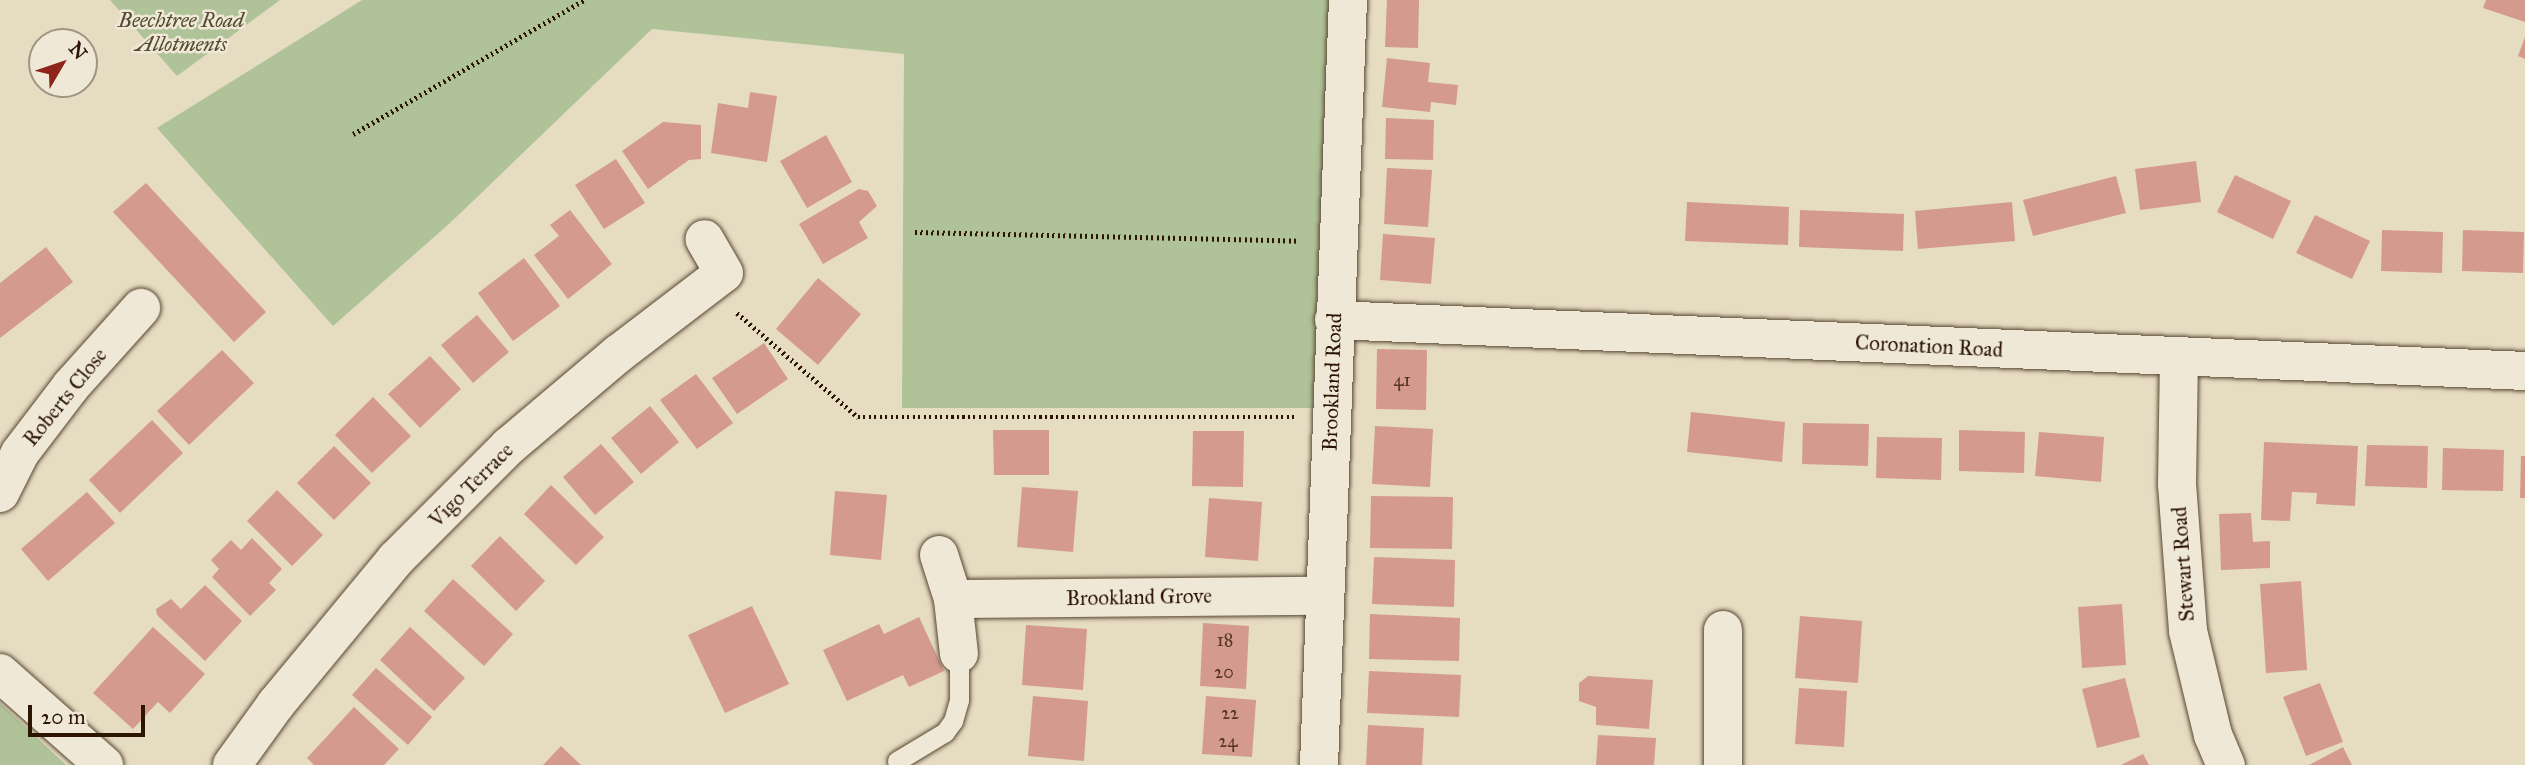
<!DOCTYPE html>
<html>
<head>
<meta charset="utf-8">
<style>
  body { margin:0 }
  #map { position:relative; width:2525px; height:765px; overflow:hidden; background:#e6dcc2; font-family:"IM FELL Great Primer",serif }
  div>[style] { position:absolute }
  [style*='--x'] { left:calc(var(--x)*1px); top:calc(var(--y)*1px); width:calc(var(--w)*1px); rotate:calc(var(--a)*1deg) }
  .green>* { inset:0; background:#afc298 }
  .building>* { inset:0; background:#d49a8e }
  .path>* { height:4.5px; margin-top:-2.25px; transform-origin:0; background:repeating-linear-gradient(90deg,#2c1502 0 2px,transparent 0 5.5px) }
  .roads { filter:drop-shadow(0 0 2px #5a4732) drop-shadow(0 0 2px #5a4732) }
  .service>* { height:19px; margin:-9.5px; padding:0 9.5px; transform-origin:9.5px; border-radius:9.5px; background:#efe8d7 }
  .minor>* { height:38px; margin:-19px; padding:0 19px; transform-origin:19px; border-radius:19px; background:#efe8d7 }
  span { translate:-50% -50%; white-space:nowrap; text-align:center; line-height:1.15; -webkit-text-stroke:5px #efe8d7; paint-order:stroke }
  .number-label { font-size:18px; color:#563625 }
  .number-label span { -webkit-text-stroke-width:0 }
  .park-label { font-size:21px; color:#53492f; font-style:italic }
  .street-label { font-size:21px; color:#2c1502 }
  .north { position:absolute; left:28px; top:28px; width:70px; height:70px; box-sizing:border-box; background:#efe8d7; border:2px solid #a19482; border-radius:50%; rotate:51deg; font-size:19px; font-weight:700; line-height:28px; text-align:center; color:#2c1502 }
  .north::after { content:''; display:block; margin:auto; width:24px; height:32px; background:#8f2418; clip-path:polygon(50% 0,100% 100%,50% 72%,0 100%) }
  .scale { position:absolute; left:28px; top:705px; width:117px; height:32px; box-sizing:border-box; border:4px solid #2c1502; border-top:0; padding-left:9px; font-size:21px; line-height:24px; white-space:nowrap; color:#2c1502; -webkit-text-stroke:5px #efe8d7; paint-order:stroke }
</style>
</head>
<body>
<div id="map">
  <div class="green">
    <div style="clip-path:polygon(110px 0,280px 0,177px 76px)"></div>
    <div style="clip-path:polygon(362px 0,1329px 0,1313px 408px,902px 408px,904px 54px,652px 29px,450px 223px,333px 326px,157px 128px)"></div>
    <div style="clip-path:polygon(0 703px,66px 765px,0 765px)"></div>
  </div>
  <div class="building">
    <div style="clip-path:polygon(1387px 0,1419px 0,1418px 48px,1385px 47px)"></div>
    <div style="clip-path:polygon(2486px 0,2525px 0,2525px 22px,2483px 8px)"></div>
    <div style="clip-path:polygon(2525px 37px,2525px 59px,2518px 56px)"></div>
    <div style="clip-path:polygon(1387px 58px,1430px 63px,1428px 82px,1458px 85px,1456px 105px,1431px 102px,1430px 112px,1382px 107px)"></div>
    <div style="clip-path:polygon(750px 92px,777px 96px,767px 162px,711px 153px,718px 103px,748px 108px)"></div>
    <div style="clip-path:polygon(1386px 118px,1434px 120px,1433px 160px,1385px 159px)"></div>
    <div style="clip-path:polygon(663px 122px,701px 125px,701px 159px,689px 160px,648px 189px,622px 151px)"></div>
    <div style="clip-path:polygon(826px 135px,852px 182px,807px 208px,780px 161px)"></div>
    <div style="clip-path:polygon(616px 159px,645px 203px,604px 229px,575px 185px)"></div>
    <div style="clip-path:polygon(2196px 161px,2201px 202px,2140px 210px,2135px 169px)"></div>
    <div style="clip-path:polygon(1387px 168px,1432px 170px,1428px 227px,1384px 224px)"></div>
    <div style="clip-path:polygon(2235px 175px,2291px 201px,2273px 239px,2217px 212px)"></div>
    <div style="clip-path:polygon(2116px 176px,2126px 213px,2033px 236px,2023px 200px)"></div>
    <div style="clip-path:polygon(146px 183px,266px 312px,234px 342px,113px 212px)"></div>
    <div style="clip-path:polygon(859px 189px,868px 191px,877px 206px,859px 222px,868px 238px,823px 264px,799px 224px)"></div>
    <div style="clip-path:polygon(1687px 202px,1789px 207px,1788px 245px,1685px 241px)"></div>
    <div style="clip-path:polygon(2012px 202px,2015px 241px,1918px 249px,1915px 211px)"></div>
    <div style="clip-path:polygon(570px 210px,612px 264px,568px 299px,534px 255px,559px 236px,550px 225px)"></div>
    <div style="clip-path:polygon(1800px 210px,1904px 214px,1903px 251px,1799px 247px)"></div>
    <div style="clip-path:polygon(2315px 215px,2370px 241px,2352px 279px,2296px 253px)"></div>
    <div style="clip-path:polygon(2382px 230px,2443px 232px,2442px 273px,2381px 271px)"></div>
    <div style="clip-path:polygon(2463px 230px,2524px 232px,2523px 273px,2462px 271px)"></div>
    <div style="clip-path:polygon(1383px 234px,1435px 238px,1431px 284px,1380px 280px)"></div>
    <div style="clip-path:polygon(46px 247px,73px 282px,0 338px,0 283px)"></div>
    <div style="clip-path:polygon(524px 258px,560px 306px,513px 341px,478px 293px)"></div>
    <div style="clip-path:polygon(818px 278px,861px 314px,818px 365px,776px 329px)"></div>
    <div style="clip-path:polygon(477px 315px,509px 352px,473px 383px,441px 345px)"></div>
    <div style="clip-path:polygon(764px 343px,788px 379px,737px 414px,712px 378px)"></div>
    <div style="clip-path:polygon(1377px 349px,1427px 350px,1426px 410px,1376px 409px)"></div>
    <div style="clip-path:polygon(222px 350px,254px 383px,189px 445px,157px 411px)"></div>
    <div style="clip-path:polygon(430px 356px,461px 389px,420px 428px,388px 394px)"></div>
    <div style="clip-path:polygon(696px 374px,733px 423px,697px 449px,660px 400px)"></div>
    <div style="clip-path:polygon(373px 397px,411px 436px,372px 473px,335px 435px)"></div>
    <div style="clip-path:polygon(650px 406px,679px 442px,641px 474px,611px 438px)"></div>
    <div style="clip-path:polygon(1691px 412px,1785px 422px,1782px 462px,1687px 452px)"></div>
    <div style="clip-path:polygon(152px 420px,183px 453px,120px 513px,89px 480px)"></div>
    <div style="clip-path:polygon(1803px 423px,1869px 424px,1868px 466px,1802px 464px)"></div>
    <div style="clip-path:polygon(1375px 426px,1433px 429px,1430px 487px,1372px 484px)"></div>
    <div style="clip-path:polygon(993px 430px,1049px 430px,1049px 475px,994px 475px)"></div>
    <div style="clip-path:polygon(1959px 430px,2025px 432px,2024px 473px,1959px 471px)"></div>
    <div style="clip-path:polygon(1193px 431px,1244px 431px,1243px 487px,1192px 486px)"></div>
    <div style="clip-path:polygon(2039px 432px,2104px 437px,2101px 482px,2035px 476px)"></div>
    <div style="clip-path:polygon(1877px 437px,1942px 438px,1941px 480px,1876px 478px)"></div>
    <div style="clip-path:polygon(2264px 442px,2358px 446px,2355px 506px,2316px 504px,2317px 493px,2292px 492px,2290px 521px,2261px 520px)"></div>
    <div style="clip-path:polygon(601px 444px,634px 482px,595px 515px,563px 477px)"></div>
    <div style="clip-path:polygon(2367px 445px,2428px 446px,2427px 488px,2365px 486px)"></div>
    <div style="clip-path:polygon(334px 446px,371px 483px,334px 520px,297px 483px)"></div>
    <div style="clip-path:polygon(2443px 448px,2504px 450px,2503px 491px,2442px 490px)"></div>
    <div style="clip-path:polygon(2521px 456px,2525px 456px,2525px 498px,2520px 498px)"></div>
    <div style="clip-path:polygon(551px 485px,604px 537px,576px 565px,524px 514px)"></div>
    <div style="clip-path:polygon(1022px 487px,1078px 491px,1073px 552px,1017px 547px)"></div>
    <div style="clip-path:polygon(277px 490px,323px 535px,292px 566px,247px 521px)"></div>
    <div style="clip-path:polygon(835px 491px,887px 495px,881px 560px,830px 555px)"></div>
    <div style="clip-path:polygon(87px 492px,115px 523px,48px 581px,21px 549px)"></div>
    <div style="clip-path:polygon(1371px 496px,1453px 497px,1452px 549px,1370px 548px)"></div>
    <div style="clip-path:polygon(1209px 498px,1262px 502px,1258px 561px,1205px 557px)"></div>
    <div style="clip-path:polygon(2251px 513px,2253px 542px,2270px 541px,2270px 568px,2221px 570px,2219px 514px)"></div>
    <div style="clip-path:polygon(500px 536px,545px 581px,516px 611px,471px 566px)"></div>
    <div style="clip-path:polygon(252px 538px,282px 569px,269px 583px,276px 590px,250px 616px,212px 577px,219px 569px,211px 560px,231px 540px,241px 550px)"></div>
    <div style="clip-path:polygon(1374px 557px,1455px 560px,1454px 607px,1372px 604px)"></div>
    <div style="clip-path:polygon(453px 579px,513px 634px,484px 666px,424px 611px)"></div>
    <div style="clip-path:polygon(2301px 581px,2307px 670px,2266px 673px,2260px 584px)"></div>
    <div style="clip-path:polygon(205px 585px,242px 621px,205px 661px,157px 615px,156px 609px,171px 599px,181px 609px)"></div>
    <div style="clip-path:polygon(2122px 604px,2126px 665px,2082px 668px,2078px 607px)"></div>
    <div style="clip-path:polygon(752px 606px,789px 684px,725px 713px,688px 635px)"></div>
    <div style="clip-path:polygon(1370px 614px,1460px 618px,1459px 661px,1369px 659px)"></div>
    <div style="clip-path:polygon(1800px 616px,1862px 621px,1858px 683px,1795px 678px)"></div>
    <div style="clip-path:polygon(919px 617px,944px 671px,909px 687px,903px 675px,847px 701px,823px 650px,879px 624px,884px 634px)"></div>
    <div style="clip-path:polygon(1203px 623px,1249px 626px,1246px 689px,1200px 686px)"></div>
    <div style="clip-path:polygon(1026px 625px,1087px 629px,1083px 690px,1022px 685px)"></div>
    <div style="clip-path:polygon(153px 627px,205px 674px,170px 713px,158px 702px,133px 729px,93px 693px)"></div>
    <div style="clip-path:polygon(410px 627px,465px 678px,434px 711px,380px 660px)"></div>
    <div style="clip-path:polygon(376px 668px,432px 717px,408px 745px,352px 695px)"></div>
    <div style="clip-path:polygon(1369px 671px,1461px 675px,1459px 717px,1367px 713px)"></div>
    <div style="clip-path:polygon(1588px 676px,1653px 680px,1649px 729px,1596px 725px,1596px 707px,1579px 701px,1579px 683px)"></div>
    <div style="clip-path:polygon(2125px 678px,2140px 737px,2097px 748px,2082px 689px)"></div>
    <div style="clip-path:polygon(2320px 683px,2343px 742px,2306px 756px,2283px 697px)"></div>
    <div style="clip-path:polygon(1799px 688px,1847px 691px,1844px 747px,1795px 744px)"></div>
    <div style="clip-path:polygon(1033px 696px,1088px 701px,1084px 761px,1028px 756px)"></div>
    <div style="clip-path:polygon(1206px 696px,1256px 700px,1252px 757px,1202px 754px)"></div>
    <div style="clip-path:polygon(354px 707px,399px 749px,384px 765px,314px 765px,307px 758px)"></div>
    <div style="clip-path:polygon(1368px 725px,1424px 728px,1422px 765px,1366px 765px)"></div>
    <div style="clip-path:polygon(1598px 735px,1656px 738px,1654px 765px,1596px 765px)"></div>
    <div style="clip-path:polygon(561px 746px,581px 765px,543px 765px)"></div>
    <div style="clip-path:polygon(2343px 747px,2352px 765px,2309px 765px)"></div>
    <div style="clip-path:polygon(2143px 754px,2149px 765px,2121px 765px)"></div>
  </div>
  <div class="path">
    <div style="--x:353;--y:134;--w:267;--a:-30.1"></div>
    <div style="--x:915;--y:232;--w:384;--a:1.3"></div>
    <div style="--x:737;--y:313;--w:160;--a:40.7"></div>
    <div style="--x:858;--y:417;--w:437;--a:0"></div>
  </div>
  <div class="roads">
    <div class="service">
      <div style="--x:897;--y:761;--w:56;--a:-31.1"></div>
      <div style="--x:945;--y:732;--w:14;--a:-54"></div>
      <div style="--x:953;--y:721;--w:22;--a:-74"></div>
      <div style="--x:959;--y:700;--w:46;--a:-90"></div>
    </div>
    <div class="minor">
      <div style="--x:1334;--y:320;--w:1192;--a:2.45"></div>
      <div style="--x:2179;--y:357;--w:127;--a:90.9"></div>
      <div style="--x:2177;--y:484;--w:147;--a:85.7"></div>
      <div style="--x:2188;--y:631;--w:107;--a:76.5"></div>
      <div style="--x:2213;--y:735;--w:33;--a:67"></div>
      <div style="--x:0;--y:493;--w:45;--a:-63.4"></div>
      <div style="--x:20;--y:453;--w:84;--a:-52.7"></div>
      <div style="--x:71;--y:386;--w:105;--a:-48.1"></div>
      <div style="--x:939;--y:555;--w:46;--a:72.3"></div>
      <div style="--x:953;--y:599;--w:55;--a:83.8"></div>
      <div style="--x:953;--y:599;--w:372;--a:-0.5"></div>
      <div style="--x:0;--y:673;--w:139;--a:41.5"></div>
      <div style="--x:232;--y:765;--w:75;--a:-54.2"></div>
      <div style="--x:276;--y:704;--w:188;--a:-50.4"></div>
      <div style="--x:396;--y:559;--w:160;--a:-45"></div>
      <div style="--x:509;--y:446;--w:143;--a:-40.2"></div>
      <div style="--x:618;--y:354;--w:133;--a:-37.4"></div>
      <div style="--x:724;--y:273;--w:39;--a:-120"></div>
      <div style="--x:1319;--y:765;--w:766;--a:-87.83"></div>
      <div style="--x:1723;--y:765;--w:135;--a:-90"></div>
    </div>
  </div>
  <div class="number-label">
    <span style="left:1402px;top:380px">41</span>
    <span style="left:1225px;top:640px">18</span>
    <span style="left:1224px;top:672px">20</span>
    <span style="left:1230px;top:713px">22</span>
    <span style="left:1228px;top:741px">24</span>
  </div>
  <div class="park-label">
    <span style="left:181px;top:32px">Beechtree Road<br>Allotments</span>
  </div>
  <div class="street-label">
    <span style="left:1929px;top:346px;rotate:3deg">Coronation Road</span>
    <span style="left:1332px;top:382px;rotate:-88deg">Brookland Road</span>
    <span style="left:65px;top:397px;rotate:-51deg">Roberts Close</span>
    <span style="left:471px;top:485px;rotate:-45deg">Vigo Terrace</span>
    <span style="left:2183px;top:564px;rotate:-94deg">Stewart Road</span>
    <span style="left:1139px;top:597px;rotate:-1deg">Brookland Grove</span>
  </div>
  <div class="north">N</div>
  <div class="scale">20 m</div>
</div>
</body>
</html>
